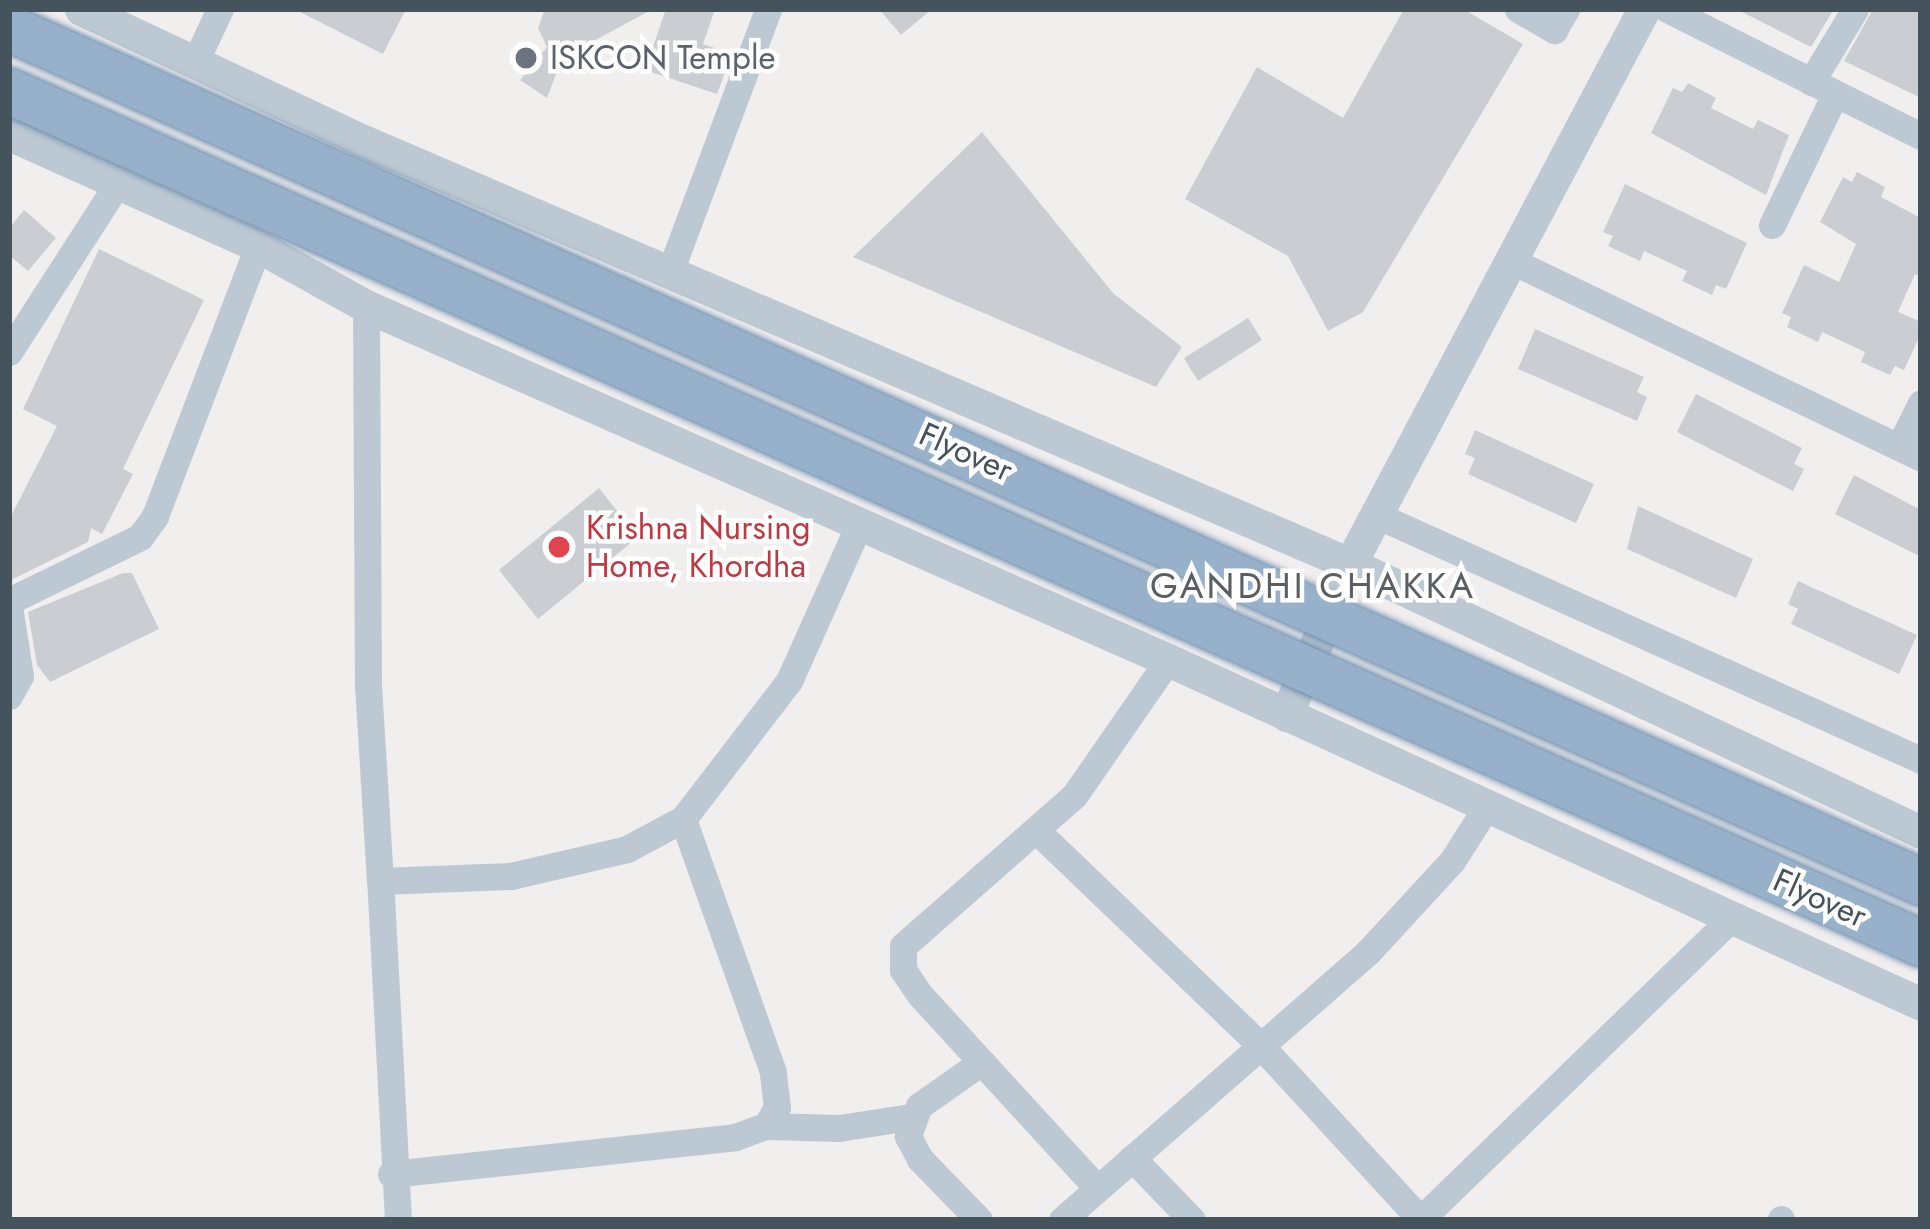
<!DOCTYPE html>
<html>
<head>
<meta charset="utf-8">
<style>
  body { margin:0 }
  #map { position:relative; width:1930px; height:1229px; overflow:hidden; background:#f1eeee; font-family:Jost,sans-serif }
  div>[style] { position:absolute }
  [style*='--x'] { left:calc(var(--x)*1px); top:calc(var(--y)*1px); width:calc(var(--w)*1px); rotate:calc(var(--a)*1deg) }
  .building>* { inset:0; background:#caced3 }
  .minor>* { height:27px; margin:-13.5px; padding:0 13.5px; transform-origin:13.5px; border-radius:13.5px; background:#bdc9d2 }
  .tertiary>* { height:33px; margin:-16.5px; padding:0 16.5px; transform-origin:16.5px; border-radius:16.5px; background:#bdc9d2 }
  .bridges { filter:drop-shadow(0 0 3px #6c8ead) drop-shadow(0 0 3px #6c8ead) }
  .trunk-bridge>* { height:45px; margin:-22.5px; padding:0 22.5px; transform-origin:22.5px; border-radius:22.5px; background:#96b1c9 }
  .dots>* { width:33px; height:33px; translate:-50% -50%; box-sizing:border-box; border:6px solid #fff; border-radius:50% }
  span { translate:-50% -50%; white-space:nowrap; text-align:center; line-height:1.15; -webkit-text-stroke:9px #fff; paint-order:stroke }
  .worship-label { font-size:33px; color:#5b616d }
  .left { translate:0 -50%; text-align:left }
  .street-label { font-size:33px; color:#45535d }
  .health-label { font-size:33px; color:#be3a42 }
  .neighbourhood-label { font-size:36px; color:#5a5f64; letter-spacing:3px }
  .frame { position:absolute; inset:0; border:12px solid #45535d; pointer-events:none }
</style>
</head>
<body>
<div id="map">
  <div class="building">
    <div style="clip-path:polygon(294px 9px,406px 9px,383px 54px)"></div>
    <div style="clip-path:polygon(545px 9px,653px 9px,562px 58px,547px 98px,520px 80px,547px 47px,538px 28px)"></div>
    <div style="clip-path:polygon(666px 9px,715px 9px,703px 44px,732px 54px,717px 94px,645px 70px)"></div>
    <div style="clip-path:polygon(879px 9px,932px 9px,901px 35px)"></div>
    <div style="clip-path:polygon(1404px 9px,1463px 9px,1523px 44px,1363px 312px,1328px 331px,1288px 256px,1185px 199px,1257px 67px,1343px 118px)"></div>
    <div style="clip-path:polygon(1736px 9px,1834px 9px,1811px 47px)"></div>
    <div style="clip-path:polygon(1873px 9px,1921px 9px,1921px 98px,1844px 61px)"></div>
    <div style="clip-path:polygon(1688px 83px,1716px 98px,1711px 108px,1753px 129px,1758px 120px,1789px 135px,1766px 195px,1651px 133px,1673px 88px,1682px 92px)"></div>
    <div style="clip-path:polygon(982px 132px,1113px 293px,1182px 347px,1156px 387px,853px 257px)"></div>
    <div style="clip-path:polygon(1857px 172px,1885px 187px,1881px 197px,1921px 218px,1921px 277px,1915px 274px,1898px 312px,1921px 322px,1921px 333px,1904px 370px,1895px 366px,1890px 375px,1861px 362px,1865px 352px,1822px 332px,1818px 342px,1787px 327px,1791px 317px,1782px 313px,1804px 265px,1839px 282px,1856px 244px,1820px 222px,1843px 177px,1852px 182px)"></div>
    <div style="clip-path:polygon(1625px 184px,1747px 243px,1726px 289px,1716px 285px,1712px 295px,1682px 281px,1687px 271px,1644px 251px,1640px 261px,1608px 246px,1613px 236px,1603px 232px)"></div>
    <div style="clip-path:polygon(24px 210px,56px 238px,28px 271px,9px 255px,9px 228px)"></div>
    <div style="clip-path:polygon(99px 249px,204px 300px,123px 469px,133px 474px,102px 534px,91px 528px,88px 542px,11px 580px,9px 520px,57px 426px,23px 409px)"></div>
    <div style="clip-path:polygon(1248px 318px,1262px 340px,1198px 381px,1184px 358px)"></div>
    <div style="clip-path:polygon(1535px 329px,1644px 377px,1637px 392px,1647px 397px,1637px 421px,1518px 369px)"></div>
    <div style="clip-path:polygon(1696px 394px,1802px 448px,1794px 464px,1804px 469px,1793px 491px,1677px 432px)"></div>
    <div style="clip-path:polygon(1475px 430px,1594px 484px,1576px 523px,1468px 474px,1475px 458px,1465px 454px)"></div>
    <div style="clip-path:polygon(1854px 475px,1921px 510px,1921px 557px,1835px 514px)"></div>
    <div style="clip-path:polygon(599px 488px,638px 537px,538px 619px,499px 570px)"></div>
    <div style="clip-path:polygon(1638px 506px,1753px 559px,1736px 598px,1627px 549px)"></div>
    <div style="clip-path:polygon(123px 573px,132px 573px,159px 629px,50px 682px,37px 665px,28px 612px)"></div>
    <div style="clip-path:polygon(1798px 581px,1917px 635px,1899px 674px,1791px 624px,1798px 609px,1788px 604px)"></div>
  </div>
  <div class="minor">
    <div style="--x:1518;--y:9;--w:42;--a:30.3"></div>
    <div style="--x:1554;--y:30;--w:24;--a:-60"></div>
    <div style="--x:1667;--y:9;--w:284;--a:26.6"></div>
    <div style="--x:196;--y:60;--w:56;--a:-64.8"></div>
    <div style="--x:1811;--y:82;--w:85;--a:-58.9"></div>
    <div style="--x:1772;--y:225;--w:143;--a:-64.3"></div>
    <div style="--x:1512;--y:261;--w:454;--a:25.7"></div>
    <div style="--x:671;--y:269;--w:278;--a:-69.5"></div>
    <div style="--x:366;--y:306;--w:379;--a:89.7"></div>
    <div style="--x:368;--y:685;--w:196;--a:86.5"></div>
    <div style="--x:9;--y:352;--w:201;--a:-57.2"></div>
    <div style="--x:1899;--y:447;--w:49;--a:-63.4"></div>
    <div style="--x:1376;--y:515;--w:598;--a:24.21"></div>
    <div style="--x:9;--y:601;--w:146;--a:-26"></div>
    <div style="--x:140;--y:537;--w:26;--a:-54"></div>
    <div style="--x:155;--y:516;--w:289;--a:-69.1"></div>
    <div style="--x:9;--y:606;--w:71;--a:81.1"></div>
    <div style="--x:20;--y:676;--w:23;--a:119"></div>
    <div style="--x:1039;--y:833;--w:306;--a:43.8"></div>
    <div style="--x:1260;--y:1045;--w:238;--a:47.4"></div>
    <div style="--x:766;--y:1126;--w:73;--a:1.6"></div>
    <div style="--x:839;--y:1128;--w:72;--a:-8.8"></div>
    <div style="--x:1132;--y:1158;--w:86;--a:45.9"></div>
    <div style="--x:391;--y:1174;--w:346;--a:-6.1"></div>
    <div style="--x:735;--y:1137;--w:33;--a:-20"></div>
    <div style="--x:766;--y:1126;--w:22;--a:-60"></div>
    <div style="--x:777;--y:1107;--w:35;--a:-97"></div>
    <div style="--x:773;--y:1072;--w:269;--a:-109.6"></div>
    <div style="--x:1097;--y:1188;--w:262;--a:-132.5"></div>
    <div style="--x:920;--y:995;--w:30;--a:-124"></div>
    <div style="--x:903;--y:970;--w:24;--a:-90"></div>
    <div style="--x:903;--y:946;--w:227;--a:-41.3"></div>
    <div style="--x:1074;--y:796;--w:165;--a:-55.3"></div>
    <div style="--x:398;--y:1220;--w:339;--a:-93"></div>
    <div style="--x:380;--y:881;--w:131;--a:-2.2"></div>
    <div style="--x:511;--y:876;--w:119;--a:-13.1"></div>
    <div style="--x:627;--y:849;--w:64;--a:-28.2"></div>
    <div style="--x:683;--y:819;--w:174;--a:-52.5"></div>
    <div style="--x:789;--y:681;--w:174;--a:-65.9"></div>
    <div style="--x:979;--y:1220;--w:85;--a:-134"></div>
    <div style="--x:920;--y:1159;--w:26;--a:-118"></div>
    <div style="--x:908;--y:1136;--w:32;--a:-70"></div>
    <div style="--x:919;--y:1106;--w:75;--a:-35.2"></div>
    <div style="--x:1062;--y:1220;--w:407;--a:-41.2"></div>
    <div style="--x:1368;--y:952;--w:124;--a:-47.3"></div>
    <div style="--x:1452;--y:861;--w:62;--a:-57.6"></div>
    <div style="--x:1420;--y:1220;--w:430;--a:-44.1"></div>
    <div style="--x:1781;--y:1220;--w:1;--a:-90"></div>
  </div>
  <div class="tertiary">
    <div style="--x:81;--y:9;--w:311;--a:25.1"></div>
    <div style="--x:363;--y:141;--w:1074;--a:23.2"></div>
    <div style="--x:1350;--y:564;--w:631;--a:25.14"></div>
    <div style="--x:9;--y:134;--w:273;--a:24.2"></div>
    <div style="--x:258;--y:246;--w:124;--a:29.1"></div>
    <div style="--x:366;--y:306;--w:877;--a:23.82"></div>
    <div style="--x:1168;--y:660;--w:828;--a:24.55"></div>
    <div style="--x:1286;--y:715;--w:164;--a:-67"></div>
    <div style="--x:1350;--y:564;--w:628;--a:-62.09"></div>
  </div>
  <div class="bridges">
    <div class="trunk-bridge">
      <div style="--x:9;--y:28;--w:2094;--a:24.07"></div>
      <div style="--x:9;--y:91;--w:2093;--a:24.02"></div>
    </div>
  </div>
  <div class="dots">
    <div style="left:526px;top:58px;background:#6b7280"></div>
    <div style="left:559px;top:547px;background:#e0444e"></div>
  </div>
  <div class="worship-label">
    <span class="left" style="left:550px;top:58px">ISKCON Temple</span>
  </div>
  <div class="street-label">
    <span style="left:966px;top:452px;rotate:24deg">Flyover</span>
    <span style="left:1820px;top:898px;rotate:24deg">Flyover</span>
  </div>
  <div class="health-label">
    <span class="left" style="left:586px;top:547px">Krishna Nursing<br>Home, Khordha</span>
  </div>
  <div class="neighbourhood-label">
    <span style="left:1313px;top:586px">GANDHI CHAKKA</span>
  </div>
  <div class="frame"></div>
</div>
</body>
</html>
